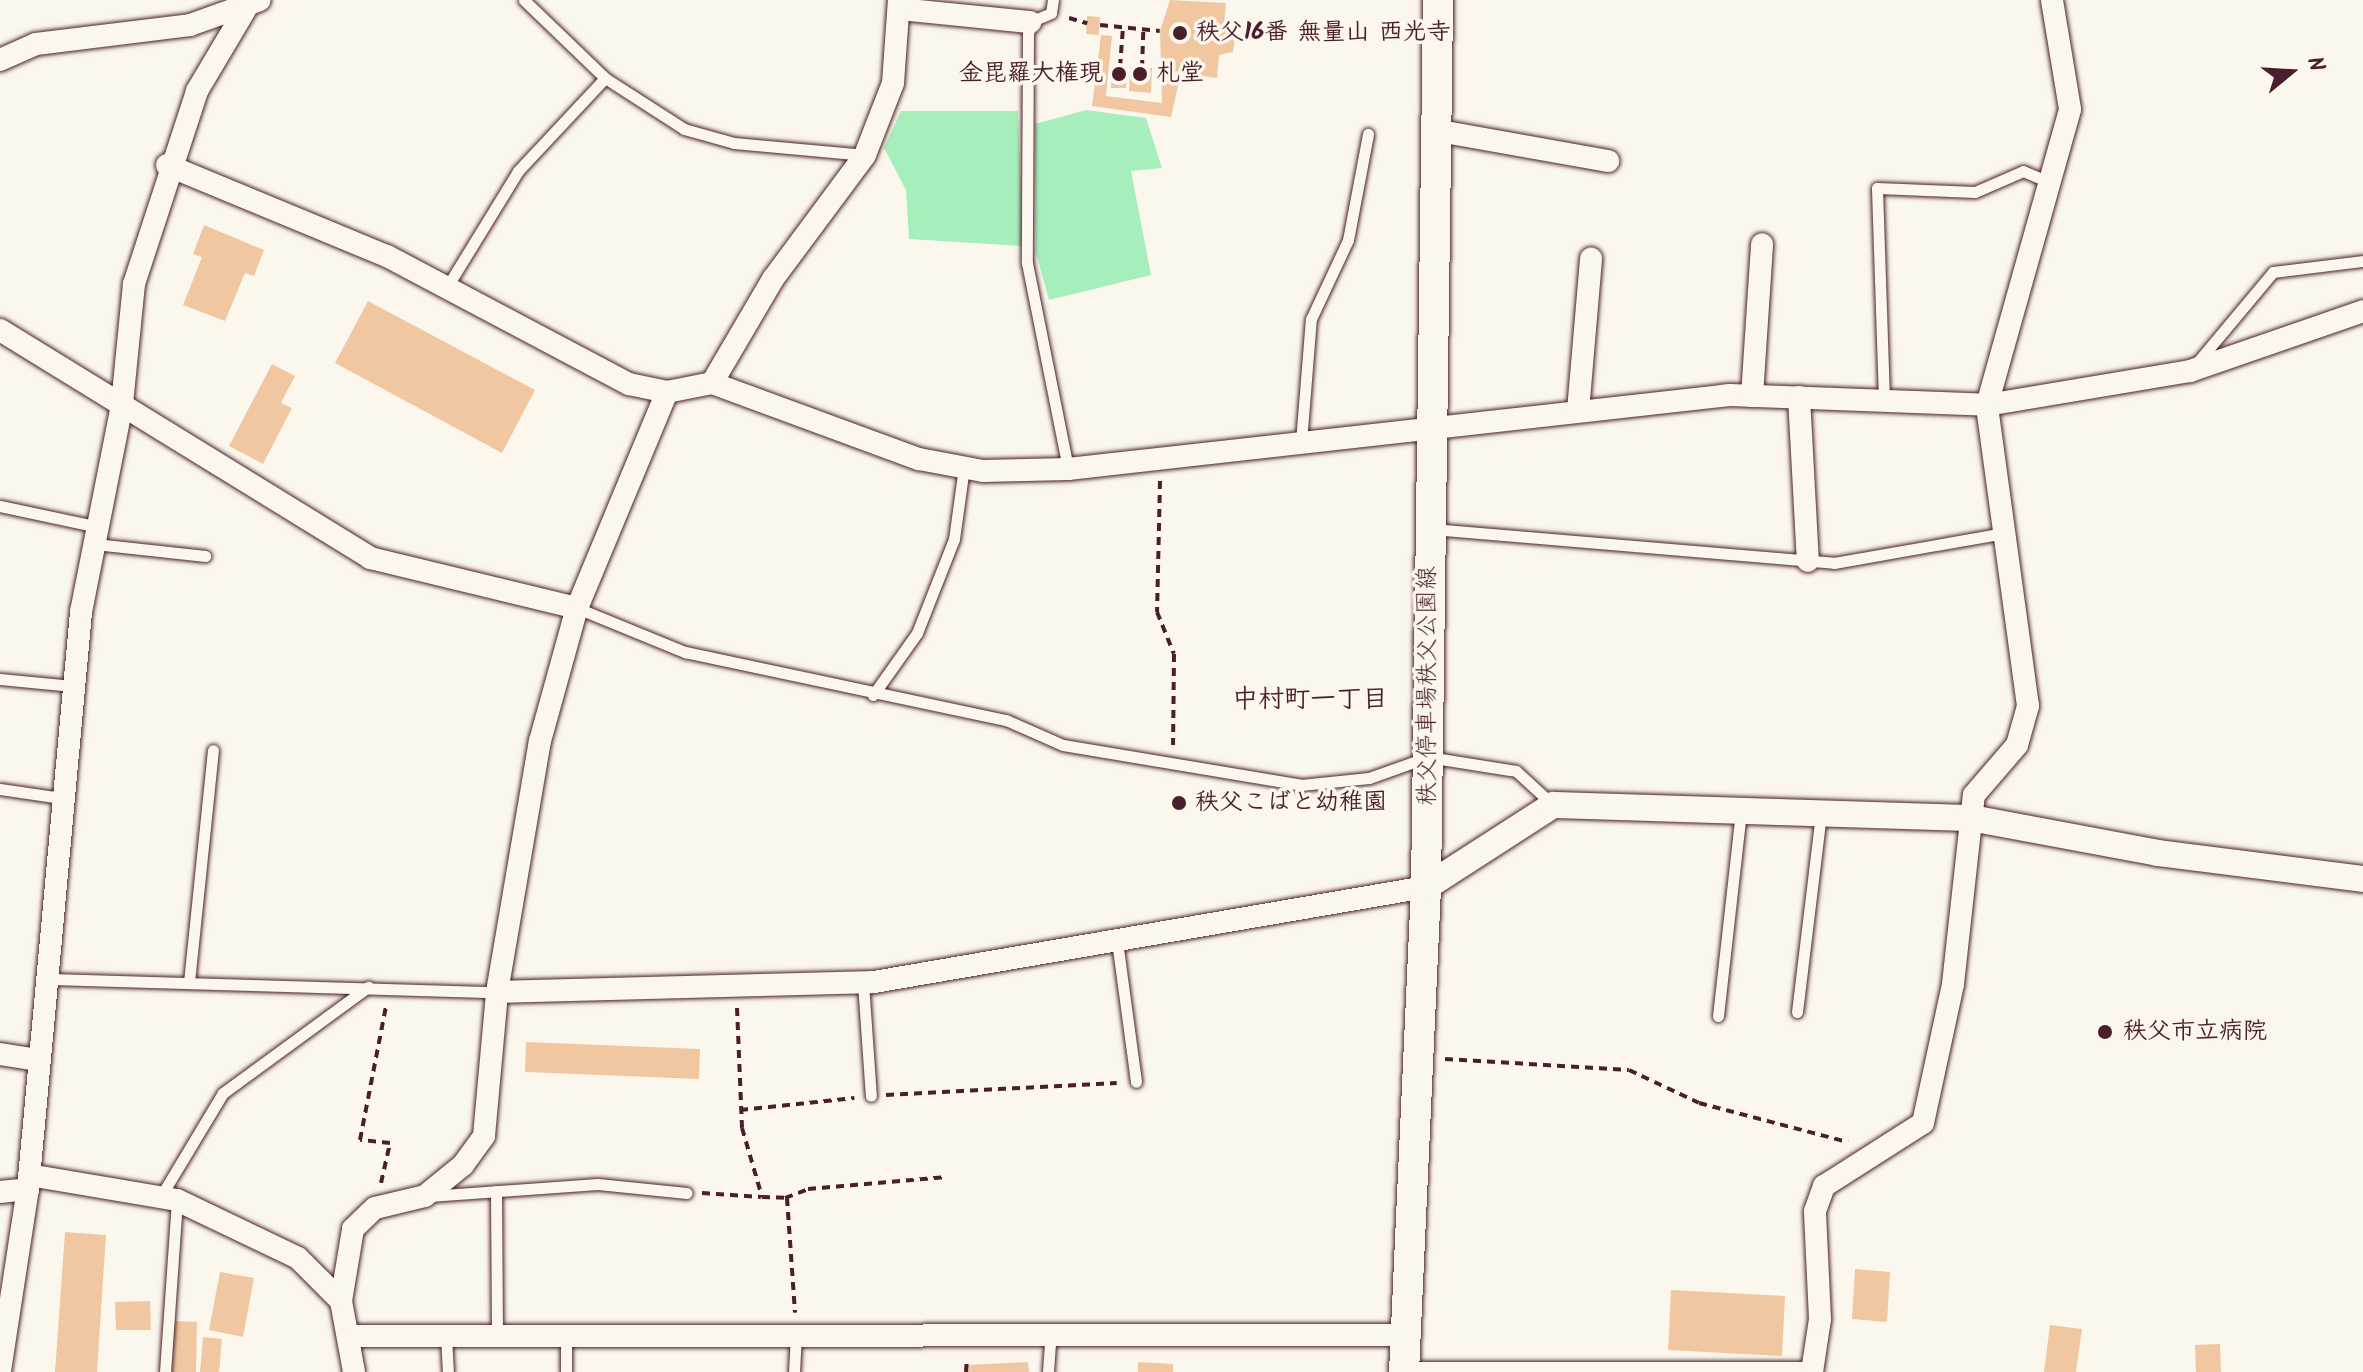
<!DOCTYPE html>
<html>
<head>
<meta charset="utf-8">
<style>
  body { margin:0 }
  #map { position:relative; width:2363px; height:1372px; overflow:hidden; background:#fbf7ec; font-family:Kalam,"Klee One",sans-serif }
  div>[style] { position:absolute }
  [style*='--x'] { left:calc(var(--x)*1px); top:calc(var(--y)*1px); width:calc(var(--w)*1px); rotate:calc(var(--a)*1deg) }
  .green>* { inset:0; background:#a6efbd }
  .building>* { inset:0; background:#f0c7a0 }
  .path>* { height:4px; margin-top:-2px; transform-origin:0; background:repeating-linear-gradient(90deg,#4a1f2b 0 8px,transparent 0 14px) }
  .roads { filter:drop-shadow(0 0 2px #4a1f2b) drop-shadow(0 0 2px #4a1f2b) }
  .service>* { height:11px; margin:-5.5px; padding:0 5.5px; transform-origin:5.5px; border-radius:5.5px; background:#fbf7ec }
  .minor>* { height:22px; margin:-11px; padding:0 11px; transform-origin:11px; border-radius:11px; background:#fbf7ec }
  .tertiary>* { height:26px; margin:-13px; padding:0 13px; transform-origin:13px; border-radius:13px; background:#fbf7ec }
  .secondary>* { height:30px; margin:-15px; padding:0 15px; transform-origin:15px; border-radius:15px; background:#fbf7ec }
  .dots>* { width:22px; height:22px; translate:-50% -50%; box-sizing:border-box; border:4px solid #fbf7ec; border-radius:50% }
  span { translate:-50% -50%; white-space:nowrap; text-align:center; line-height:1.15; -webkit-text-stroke:7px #fbf7ec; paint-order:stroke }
  .poi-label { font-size:24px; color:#4a1f2b; font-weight:700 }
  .left { translate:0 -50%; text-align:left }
  .right { translate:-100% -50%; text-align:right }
  .street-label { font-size:24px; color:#4a1f2b }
  .neighbourhood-label { font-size:26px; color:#4a1f2b; font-weight:700 }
  .north { position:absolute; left:2251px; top:32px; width:80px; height:80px; -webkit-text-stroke:6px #fbf7ec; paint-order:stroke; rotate:72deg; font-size:22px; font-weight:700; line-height:32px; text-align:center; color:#4a1f2b }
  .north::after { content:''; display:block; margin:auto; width:28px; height:36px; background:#4a1f2b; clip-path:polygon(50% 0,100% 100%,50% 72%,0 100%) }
</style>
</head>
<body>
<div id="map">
  <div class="green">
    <div style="clip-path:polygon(1086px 110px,1146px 118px,1162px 168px,1131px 171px,1151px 275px,1049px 300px,1036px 253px,1035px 124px)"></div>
    <div style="clip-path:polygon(901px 111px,1018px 111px,1023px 246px,909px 239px,906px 190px,884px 148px)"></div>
  </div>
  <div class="building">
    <div style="clip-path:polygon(1170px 0,1226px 3px,1224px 25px,1237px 26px,1233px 52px,1219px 55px,1217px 78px,1181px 73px,1171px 117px,1092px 106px,1101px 35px,1112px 36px,1106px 96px,1162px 103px,1160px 31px)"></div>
    <div style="clip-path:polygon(1087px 16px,1100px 17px,1099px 35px,1086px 34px)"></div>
    <div style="clip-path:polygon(1112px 67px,1127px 68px,1126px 88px,1111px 88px)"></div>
    <div style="clip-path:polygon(1130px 67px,1152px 68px,1151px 93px,1129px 91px)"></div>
    <div style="clip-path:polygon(204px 225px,264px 250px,254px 276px,245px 273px,225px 321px,183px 305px,202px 257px,193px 254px)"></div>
    <div style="clip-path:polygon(368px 301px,535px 390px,502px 453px,335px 363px)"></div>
    <div style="clip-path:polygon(272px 364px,295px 376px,281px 403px,292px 408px,263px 464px,229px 446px)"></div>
    <div style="clip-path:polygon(526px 1042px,700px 1049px,699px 1079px,525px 1072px)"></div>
    <div style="clip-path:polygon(65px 1232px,106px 1235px,97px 1372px,55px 1372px)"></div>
    <div style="clip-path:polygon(1855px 1269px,1890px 1272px,1887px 1322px,1852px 1319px)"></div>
    <div style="clip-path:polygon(220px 1272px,254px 1278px,243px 1337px,209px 1330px)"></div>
    <div style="clip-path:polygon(1671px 1290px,1785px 1296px,1782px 1356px,1668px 1350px)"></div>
    <div style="clip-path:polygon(150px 1301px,151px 1330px,116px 1330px,115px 1302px)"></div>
    <div style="clip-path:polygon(173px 1321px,197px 1322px,196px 1372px,172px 1372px)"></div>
    <div style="clip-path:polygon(2050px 1325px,2082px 1329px,2076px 1372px,2044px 1372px)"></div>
    <div style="clip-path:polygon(203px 1337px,222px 1339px,219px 1372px,200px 1372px)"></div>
    <div style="clip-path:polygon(2220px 1344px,2221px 1372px,2196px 1372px,2195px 1345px)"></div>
    <div style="clip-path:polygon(1028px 1362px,1029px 1372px,967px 1372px,966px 1365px)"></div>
    <div style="clip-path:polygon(1138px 1362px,1173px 1364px,1173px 1372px,1138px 1372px)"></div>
  </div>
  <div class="path">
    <div style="--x:1069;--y:18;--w:19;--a:16"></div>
    <div style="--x:1100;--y:25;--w:60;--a:5.7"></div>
    <div style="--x:1120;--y:67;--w:40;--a:-85.7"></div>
    <div style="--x:1142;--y:68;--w:38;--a:-88"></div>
    <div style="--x:1160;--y:481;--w:131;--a:91.3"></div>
    <div style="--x:1157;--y:612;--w:45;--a:68"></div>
    <div style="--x:1174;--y:654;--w:91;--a:90.6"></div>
    <div style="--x:737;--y:1008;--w:120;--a:87.6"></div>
    <div style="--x:742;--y:1128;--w:72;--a:73.8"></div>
    <div style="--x:762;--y:1197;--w:25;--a:2"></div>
    <div style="--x:787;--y:1198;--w:115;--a:86"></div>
    <div style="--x:1445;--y:1059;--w:184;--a:3.4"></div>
    <div style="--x:1629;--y:1070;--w:77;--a:25.2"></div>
    <div style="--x:1699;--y:1103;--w:154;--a:14.7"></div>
    <div style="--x:886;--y:1095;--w:231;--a:-3"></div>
    <div style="--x:740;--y:1110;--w:115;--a:-6"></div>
    <div style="--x:381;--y:1183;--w:41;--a:-77.3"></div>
    <div style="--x:390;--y:1143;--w:30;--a:-174"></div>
    <div style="--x:360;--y:1140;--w:136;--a:-79"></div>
    <div style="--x:702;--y:1193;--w:59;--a:3.9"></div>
    <div style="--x:785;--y:1198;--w:25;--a:-21"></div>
    <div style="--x:808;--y:1189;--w:139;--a:-5"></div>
    <div style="--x:966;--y:1372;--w:13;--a:-86"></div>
  </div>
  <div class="roads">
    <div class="service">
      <div style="--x:524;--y:0;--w:112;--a:43.9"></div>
      <div style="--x:605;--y:78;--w:94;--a:32.8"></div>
      <div style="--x:684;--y:129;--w:52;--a:15.6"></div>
      <div style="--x:734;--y:143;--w:132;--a:5.2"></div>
      <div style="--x:1053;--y:0;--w:13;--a:99"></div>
      <div style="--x:1051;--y:13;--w:23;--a:157"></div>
      <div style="--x:1030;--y:22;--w:12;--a:99"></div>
      <div style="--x:1028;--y:34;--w:229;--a:90.3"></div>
      <div style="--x:1027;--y:263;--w:210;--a:78.7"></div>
      <div style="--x:447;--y:287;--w:136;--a:-58.5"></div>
      <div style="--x:518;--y:171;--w:127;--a:-46.9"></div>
      <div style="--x:2196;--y:364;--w:120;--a:-50.1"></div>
      <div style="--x:2273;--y:272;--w:91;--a:-7"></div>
      <div style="--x:1884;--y:400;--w:212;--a:-91.9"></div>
      <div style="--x:1877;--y:188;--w:98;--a:2.3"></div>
      <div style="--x:1975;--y:192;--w:52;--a:-23.6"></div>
      <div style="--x:2023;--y:171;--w:33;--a:23"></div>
      <div style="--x:1301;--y:442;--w:123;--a:-85.4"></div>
      <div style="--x:1311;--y:319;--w:87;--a:-64.9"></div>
      <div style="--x:1348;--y:240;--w:108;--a:-79.3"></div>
      <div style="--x:0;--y:506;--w:101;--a:12"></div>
      <div style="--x:1432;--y:529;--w:403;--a:4.8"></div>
      <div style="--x:1834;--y:563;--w:173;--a:-10"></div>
      <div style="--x:95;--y:544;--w:111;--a:6.2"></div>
      <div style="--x:577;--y:608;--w:117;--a:22.2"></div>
      <div style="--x:685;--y:652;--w:328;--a:12"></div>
      <div style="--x:1006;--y:720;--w:62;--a:23.7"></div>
      <div style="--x:1063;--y:745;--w:241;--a:9.5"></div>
      <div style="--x:1301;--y:785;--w:68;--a:-5.9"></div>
      <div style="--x:1369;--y:778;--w:63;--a:-19.6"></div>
      <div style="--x:1428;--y:757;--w:89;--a:9"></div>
      <div style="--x:1516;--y:771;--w:49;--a:42.5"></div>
      <div style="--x:0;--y:679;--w:73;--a:5.5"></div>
      <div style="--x:873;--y:695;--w:76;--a:-54.6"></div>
      <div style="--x:917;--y:633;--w:101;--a:-68.5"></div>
      <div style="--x:954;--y:539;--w:73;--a:-82.1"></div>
      <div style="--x:0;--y:789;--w:62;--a:8.4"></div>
      <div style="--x:1117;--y:941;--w:142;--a:82.3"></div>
      <div style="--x:48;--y:979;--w:449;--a:1.7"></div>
      <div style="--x:189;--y:982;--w:233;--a:-84.1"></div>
      <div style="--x:863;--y:983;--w:113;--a:86"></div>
      <div style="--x:1797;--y:1012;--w:198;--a:-83.1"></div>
      <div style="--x:1718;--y:1016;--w:207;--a:-83.6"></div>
      <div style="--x:496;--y:1191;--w:144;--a:89.6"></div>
      <div style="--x:161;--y:1196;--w:120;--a:-59"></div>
      <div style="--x:223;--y:1093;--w:180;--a:-36.2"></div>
      <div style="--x:429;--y:1196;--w:169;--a:-4.1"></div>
      <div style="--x:598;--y:1184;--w:89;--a:5.8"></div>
      <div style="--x:446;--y:1335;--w:37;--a:87"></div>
      <div style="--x:1405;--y:1367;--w:407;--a:0"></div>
      <div style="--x:165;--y:1372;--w:172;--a:-86"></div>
      <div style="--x:566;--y:1372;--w:37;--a:-90"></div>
      <div style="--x:794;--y:1372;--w:38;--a:-87"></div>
      <div style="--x:1048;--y:1372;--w:39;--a:-86"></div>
    </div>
    <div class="minor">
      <div style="--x:899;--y:9;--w:132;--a:5.7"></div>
      <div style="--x:0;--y:60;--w:39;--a:-24"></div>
      <div style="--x:36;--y:44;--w:155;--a:-7"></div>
      <div style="--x:190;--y:25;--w:74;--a:-19.7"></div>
      <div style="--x:1434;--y:130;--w:177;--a:10.1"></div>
      <div style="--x:167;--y:165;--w:238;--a:22.5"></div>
      <div style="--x:387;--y:256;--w:274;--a:27.9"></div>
      <div style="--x:629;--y:384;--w:39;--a:12"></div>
      <div style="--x:667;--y:392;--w:46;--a:-11.3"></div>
      <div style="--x:712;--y:383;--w:121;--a:-59.6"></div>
      <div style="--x:773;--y:279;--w:154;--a:-53.4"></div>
      <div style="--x:865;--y:155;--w:77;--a:-68.7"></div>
      <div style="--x:893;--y:83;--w:83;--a:-85.9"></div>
      <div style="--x:0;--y:330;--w:435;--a:31.6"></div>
      <div style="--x:370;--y:558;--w:213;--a:13.6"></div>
      <div style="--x:712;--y:383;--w:221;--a:20.2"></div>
      <div style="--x:919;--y:459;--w:65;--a:10.6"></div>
      <div style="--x:983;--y:471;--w:85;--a:-1.3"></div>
      <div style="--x:1068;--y:469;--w:666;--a:-6.38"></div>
      <div style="--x:1730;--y:395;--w:257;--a:2.2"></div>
      <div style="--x:1987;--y:405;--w:206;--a:-9.5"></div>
      <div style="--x:2190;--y:371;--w:183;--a:-19.1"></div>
      <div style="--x:1752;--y:396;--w:152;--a:-86.2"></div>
      <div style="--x:1799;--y:397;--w:164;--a:86.9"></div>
      <div style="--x:1578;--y:411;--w:153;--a:-85.1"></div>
      <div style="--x:497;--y:992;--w:377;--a:-1.5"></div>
      <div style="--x:874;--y:982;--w:560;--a:-9.77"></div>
      <div style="--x:0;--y:1054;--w:38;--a:9"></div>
      <div style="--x:29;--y:1175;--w:150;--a:9.6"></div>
      <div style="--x:177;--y:1200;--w:134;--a:25.6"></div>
      <div style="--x:298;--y:1258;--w:61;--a:45"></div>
      <div style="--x:341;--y:1301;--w:72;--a:79.6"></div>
      <div style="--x:0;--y:1192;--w:28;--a:-6"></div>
      <div style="--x:341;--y:1301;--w:73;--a:-80.5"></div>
      <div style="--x:353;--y:1229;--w:30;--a:-44"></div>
      <div style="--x:375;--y:1208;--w:51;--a:-13.5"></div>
      <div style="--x:425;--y:1196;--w:49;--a:-39.2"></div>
      <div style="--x:463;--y:1165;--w:36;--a:-54"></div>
      <div style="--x:484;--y:1136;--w:145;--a:-84.8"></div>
      <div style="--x:497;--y:992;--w:255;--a:-80.3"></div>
      <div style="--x:540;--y:741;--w:138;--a:-74.5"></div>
      <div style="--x:577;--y:608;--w:234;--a:-67.4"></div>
      <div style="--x:353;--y:1336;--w:1053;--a:-0.05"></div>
      <div style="--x:0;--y:1371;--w:184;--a:-81.3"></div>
      <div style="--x:28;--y:1189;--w:579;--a:-84.75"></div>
      <div style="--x:81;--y:612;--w:212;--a:-78.8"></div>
      <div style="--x:122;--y:404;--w:121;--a:-84.3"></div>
      <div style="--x:134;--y:284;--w:203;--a:-71.9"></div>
      <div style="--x:197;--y:91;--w:94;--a:-59.3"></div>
      <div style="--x:1812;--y:1372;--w:54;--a:-81.4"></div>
      <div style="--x:1820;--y:1319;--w:108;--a:-92.7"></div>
      <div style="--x:1815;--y:1211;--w:27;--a:-70"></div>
      <div style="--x:1824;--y:1186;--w:117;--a:-32.5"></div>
      <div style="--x:1923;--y:1123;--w:142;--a:-77.8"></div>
      <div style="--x:1953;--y:984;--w:190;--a:-83.7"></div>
      <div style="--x:1974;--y:795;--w:66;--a:-49.3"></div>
      <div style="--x:2017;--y:745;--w:41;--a:-74.2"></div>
      <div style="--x:2028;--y:706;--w:304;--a:-97.8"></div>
      <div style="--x:1987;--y:405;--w:307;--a:-74.3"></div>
      <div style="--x:2070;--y:109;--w:110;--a:-99.4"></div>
    </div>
    <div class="tertiary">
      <div style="--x:1426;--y:887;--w:151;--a:-32.8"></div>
      <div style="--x:1553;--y:805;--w:418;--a:1.8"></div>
      <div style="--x:1971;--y:818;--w:190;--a:10.6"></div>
      <div style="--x:2158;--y:853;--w:207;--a:7.2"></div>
    </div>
    <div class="secondary">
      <div style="--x:1404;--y:1372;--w:485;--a:-87.4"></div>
      <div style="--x:1426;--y:887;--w:887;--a:-89.22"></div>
    </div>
  </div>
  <div class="dots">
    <div style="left:1180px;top:33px;background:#4a1f2b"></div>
    <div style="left:1119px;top:74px;background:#4a1f2b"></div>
    <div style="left:1140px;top:74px;background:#4a1f2b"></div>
    <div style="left:1179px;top:803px;background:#4a1f2b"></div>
    <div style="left:2105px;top:1032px;background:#4a1f2b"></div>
  </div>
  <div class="poi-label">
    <span class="left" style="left:1196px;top:33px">秩父16番 無量山 西光寺</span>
    <span class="right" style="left:1103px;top:74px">金毘羅大権現</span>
    <span class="left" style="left:1156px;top:74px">札堂</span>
    <span class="left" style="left:1195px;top:803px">秩父こばと幼稚園</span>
    <span class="left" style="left:2123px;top:1032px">秩父市立病院</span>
  </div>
  <div class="street-label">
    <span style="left:1428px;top:686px;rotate:-90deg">秩父停車場秩父公園線</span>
  </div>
  <div class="neighbourhood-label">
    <span style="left:1310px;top:701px">中村町一丁目</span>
  </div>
  <div class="north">N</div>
</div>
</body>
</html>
